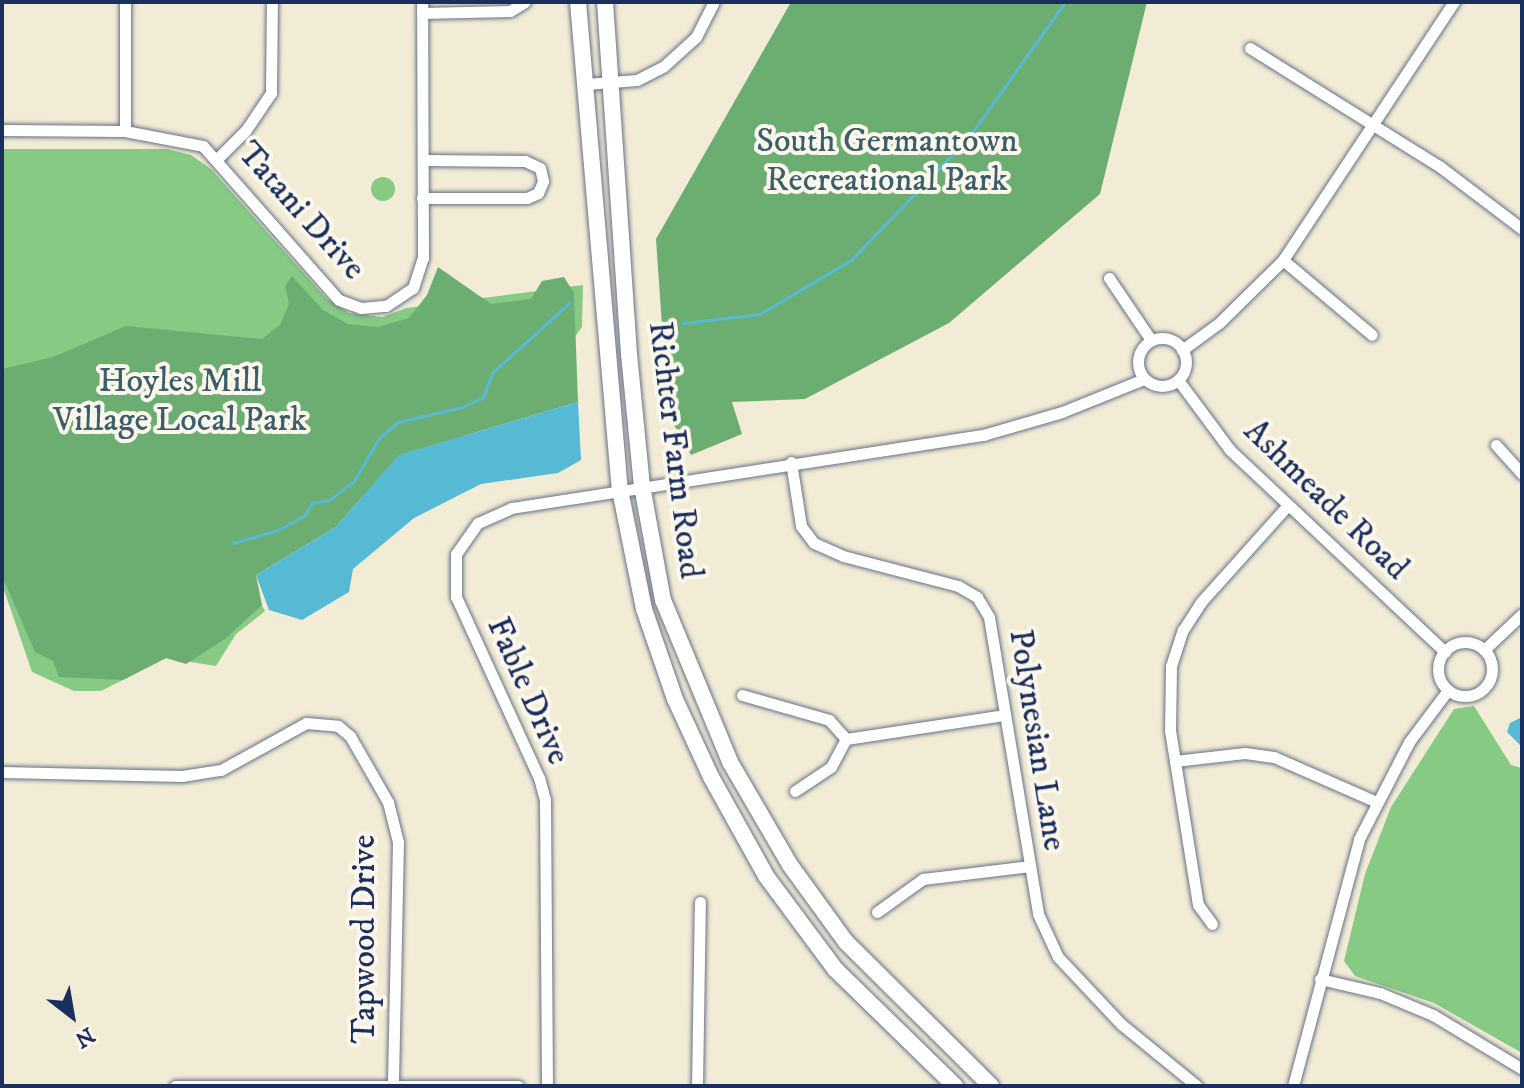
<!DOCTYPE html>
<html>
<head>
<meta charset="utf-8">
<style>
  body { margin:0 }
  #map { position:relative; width:1524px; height:1088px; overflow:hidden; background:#f2ecd6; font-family:"IM FELL DW Pica",serif }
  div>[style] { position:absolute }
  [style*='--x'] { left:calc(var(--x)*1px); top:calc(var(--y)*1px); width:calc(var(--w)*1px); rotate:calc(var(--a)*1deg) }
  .green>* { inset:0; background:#86ca84 }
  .round { border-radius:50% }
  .forest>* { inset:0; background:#6cae72 }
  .water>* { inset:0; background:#57bad5 }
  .stream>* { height:3px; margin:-1.5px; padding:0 1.5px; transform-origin:1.5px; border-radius:1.5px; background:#57bad5 }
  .roads { filter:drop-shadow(0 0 2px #667188) drop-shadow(0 0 2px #667188) }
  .minor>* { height:11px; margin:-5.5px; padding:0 5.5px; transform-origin:5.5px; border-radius:5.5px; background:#fff }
  .minor>.ring { margin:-5.5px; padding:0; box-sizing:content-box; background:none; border:11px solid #fff; border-radius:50% }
  .secondary>* { height:16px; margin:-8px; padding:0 8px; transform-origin:8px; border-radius:8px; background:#fff }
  span { translate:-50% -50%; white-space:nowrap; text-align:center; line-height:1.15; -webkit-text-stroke:8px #fbf7ec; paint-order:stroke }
  .park-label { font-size:34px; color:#3b5e69 }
  .street-label { font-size:34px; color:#1b2f5e }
  .frame { position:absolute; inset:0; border:4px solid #1b2f5e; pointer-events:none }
  .north { position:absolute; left:32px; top:976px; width:80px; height:80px; -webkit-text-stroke:6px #fbf7ec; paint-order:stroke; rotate:149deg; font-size:22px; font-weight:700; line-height:32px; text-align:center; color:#1b2f5e }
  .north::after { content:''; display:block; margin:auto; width:28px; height:36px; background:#1b2f5e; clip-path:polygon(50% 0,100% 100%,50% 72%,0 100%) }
</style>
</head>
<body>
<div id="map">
  <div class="green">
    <div style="clip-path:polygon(2px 149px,167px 149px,191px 155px,211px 169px,326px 298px,349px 313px,382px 317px,407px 308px,583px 285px,582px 327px,534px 394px,258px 560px,250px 584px,265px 611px,236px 634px,216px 666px,166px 658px,101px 691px,74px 691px,32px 672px,2px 584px)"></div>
    <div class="round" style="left:371px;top:177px;width:24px;height:24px"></div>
    <div style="clip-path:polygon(1474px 706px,1511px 765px,1522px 768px,1522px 1053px,1434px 1003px,1355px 976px,1344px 961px,1365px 874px,1391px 807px,1454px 709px)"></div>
  </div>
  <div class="forest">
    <div style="clip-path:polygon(791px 2px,1147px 2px,1100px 194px,949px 323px,805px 399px,732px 402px,742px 434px,691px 455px,668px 414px,656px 239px)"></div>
    <div style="clip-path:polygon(438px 267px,491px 304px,531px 299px,542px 281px,564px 277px,574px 293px,578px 402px,399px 455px,336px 527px,256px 575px,262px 605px,225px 639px,186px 664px,166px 658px,123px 680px,59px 677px,53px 661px,35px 652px,2px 576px,2px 369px,53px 357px,126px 326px,262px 339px,280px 325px,289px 304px,285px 286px,292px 276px,323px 310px,348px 324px,378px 327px,409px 318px,427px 295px)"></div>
  </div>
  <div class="water">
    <div style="clip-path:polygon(578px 402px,581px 460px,558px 473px,481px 484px,414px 518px,353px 569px,349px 592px,302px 620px,269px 610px,256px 575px,336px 527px,399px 455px)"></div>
    <div style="clip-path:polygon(1522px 717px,1522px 746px,1521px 746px,1507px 732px,1510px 723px)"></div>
  </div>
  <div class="stream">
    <div style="--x:683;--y:323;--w:78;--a:-6.7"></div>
    <div style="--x:760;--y:314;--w:106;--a:-30.7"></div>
    <div style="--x:851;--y:260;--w:170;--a:-46.2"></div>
    <div style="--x:969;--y:137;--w:166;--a:-54.6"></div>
    <div style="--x:233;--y:543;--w:47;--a:-16.1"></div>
    <div style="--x:278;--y:530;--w:31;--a:-29"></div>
    <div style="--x:305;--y:515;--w:14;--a:-60"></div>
    <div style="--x:312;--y:503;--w:17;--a:-10"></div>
    <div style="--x:329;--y:500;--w:31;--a:-37"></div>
    <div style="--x:354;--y:481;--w:50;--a:-59.8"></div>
    <div style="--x:379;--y:438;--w:25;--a:-40"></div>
    <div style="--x:398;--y:422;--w:66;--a:-13.2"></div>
    <div style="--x:462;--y:407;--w:23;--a:-25"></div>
    <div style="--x:483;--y:397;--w:26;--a:-69"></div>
    <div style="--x:492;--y:373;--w:105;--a:-42.3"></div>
  </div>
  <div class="roads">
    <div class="minor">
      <div style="--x:125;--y:2;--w:129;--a:90"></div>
      <div style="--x:422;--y:13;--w:88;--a:-1.3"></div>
      <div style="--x:510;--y:11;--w:17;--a:-31"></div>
      <div style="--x:1250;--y:48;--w:223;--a:32"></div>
      <div style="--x:1439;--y:166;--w:104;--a:37.2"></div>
      <div style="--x:586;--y:84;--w:51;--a:-4.5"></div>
      <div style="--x:637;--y:80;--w:30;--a:-27"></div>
      <div style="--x:664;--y:66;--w:43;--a:-42.2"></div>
      <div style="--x:696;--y:37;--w:39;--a:-63"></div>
      <div style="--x:2;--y:130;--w:123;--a:0.5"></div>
      <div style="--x:125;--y:131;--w:79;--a:10.9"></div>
      <div style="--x:203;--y:146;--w:205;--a:48.6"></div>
      <div style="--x:339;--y:300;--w:23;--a:20"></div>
      <div style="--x:361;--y:308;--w:25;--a:-5"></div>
      <div style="--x:386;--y:306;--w:32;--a:-34"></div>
      <div style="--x:413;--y:288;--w:32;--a:-72"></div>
      <div style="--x:423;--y:258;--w:256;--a:-90.2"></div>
      <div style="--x:217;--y:159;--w:41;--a:-45"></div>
      <div style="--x:246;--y:130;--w:45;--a:-56"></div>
      <div style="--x:271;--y:93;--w:91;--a:-89.4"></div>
      <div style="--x:422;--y:198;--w:105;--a:0"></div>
      <div style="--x:527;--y:198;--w:12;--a:-24"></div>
      <div style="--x:538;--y:193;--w:13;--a:-67"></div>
      <div style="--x:543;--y:181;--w:13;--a:-103"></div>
      <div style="--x:540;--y:168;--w:17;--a:-155"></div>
      <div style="--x:525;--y:161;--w:102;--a:-179.4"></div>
      <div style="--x:1283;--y:260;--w:116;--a:40.1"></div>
      <div style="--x:1109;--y:278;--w:75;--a:55.9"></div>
      <div class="ring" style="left:1138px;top:338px;width:37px;height:37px"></div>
      <div style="--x:1182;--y:350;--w:46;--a:-36.1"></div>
      <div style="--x:1219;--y:323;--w:90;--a:-44.5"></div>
      <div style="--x:1283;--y:260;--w:310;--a:-56.5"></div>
      <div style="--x:1178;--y:380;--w:87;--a:53.4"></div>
      <div style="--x:1230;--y:450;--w:295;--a:43.2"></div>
      <div style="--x:1496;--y:445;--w:39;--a:48"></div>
      <div style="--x:791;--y:462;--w:65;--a:81.1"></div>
      <div style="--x:801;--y:526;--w:21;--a:53"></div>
      <div style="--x:814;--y:543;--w:32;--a:24"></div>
      <div style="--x:843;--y:556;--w:119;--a:14.6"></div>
      <div style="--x:958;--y:586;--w:22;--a:30"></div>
      <div style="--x:977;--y:597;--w:23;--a:59"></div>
      <div style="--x:989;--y:617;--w:301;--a:80.6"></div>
      <div style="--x:1038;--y:914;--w:47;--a:65.1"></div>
      <div style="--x:1058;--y:957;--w:92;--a:46.8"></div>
      <div style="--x:1121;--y:1024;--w:98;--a:39.2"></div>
      <div class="ring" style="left:1438px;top:642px;width:43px;height:43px"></div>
      <div style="--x:1484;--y:650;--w:52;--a:-43.5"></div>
      <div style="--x:742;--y:695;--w:91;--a:16"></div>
      <div style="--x:829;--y:720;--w:25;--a:48"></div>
      <div style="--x:846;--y:739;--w:161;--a:-8.6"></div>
      <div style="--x:1175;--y:761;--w:70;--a:-6.5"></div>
      <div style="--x:1245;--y:753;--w:29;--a:8"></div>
      <div style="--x:1274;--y:757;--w:109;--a:23.7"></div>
      <div style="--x:2;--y:772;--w:180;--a:1.3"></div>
      <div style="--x:182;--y:776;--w:39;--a:-9"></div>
      <div style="--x:221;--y:770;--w:97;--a:-28.9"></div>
      <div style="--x:306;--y:723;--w:32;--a:5"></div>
      <div style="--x:338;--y:726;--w:16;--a:40"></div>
      <div style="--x:350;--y:736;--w:76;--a:60.1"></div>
      <div style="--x:388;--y:802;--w:41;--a:76"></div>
      <div style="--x:398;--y:842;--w:244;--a:91.2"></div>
      <div style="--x:795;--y:791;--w:43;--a:-33.7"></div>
      <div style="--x:831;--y:767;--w:32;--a:-62"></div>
      <div style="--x:877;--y:912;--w:57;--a:-35.7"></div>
      <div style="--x:923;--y:879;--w:108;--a:-6.9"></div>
      <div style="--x:1212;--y:924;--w:24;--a:-126"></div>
      <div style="--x:1198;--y:905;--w:176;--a:-99.1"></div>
      <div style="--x:1170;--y:731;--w:65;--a:-89.1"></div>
      <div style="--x:1171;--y:666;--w:38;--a:-72"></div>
      <div style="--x:1183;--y:630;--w:33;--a:-57"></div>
      <div style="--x:1201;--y:602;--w:129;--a:-48.1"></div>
      <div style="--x:1320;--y:979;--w:62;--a:13.1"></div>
      <div style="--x:1380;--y:993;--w:57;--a:22.5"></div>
      <div style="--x:1433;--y:1015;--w:104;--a:31.2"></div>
      <div style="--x:175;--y:1086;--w:343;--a:0"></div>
      <div style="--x:547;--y:1086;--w:286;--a:-90.4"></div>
      <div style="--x:545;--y:800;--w:23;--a:-105"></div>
      <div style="--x:539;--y:778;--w:199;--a:-114.6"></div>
      <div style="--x:456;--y:597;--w:43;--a:-90"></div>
      <div style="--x:456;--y:554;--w:38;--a:-55"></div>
      <div style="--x:478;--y:523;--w:36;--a:-24"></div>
      <div style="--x:511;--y:508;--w:478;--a:-8.8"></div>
      <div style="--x:983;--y:435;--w:82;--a:-16.2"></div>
      <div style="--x:1062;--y:412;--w:88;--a:-21.9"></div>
      <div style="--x:697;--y:1086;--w:184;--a:-89.1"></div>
      <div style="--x:1293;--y:1086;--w:256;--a:-75"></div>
      <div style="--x:1359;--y:839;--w:109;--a:-62.7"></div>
      <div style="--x:1409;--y:742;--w:65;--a:-53.1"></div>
    </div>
    <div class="secondary">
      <div style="--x:578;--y:2;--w:490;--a:85.1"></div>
      <div style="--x:620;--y:490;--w:121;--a:78.6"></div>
      <div style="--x:644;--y:609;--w:95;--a:71"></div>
      <div style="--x:675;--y:699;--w:86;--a:65.2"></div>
      <div style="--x:711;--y:777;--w:113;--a:60.9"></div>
      <div style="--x:766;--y:876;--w:116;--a:53.4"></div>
      <div style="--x:835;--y:969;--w:168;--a:44.3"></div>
      <div style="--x:605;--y:2;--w:353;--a:86.1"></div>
      <div style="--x:629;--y:354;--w:133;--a:84.4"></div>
      <div style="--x:642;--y:486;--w:116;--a:79.6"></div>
      <div style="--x:663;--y:600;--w:175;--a:67.5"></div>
      <div style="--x:730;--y:762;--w:119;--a:59.8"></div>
      <div style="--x:790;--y:865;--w:95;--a:54"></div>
      <div style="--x:846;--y:942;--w:204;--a:44.8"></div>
    </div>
  </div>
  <div class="park-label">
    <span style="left:887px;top:161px">South Germantown<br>Recreational Park</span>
    <span style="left:180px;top:401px">Hoyles Mill<br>Village Local Park</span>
  </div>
  <div class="street-label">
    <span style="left:301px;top:211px;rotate:48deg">Tatani Drive</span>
    <span style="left:675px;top:450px;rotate:83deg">Richter Farm Road</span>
    <span style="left:1326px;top:500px;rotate:44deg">Ashmeade Road</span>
    <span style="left:528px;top:691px;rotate:66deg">Fable Drive</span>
    <span style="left:1037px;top:740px;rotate:81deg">Polynesian Lane</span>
    <span style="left:365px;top:939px;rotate:-90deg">Tapwood Drive</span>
  </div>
  <div class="frame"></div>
  <div class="north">N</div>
</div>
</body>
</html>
